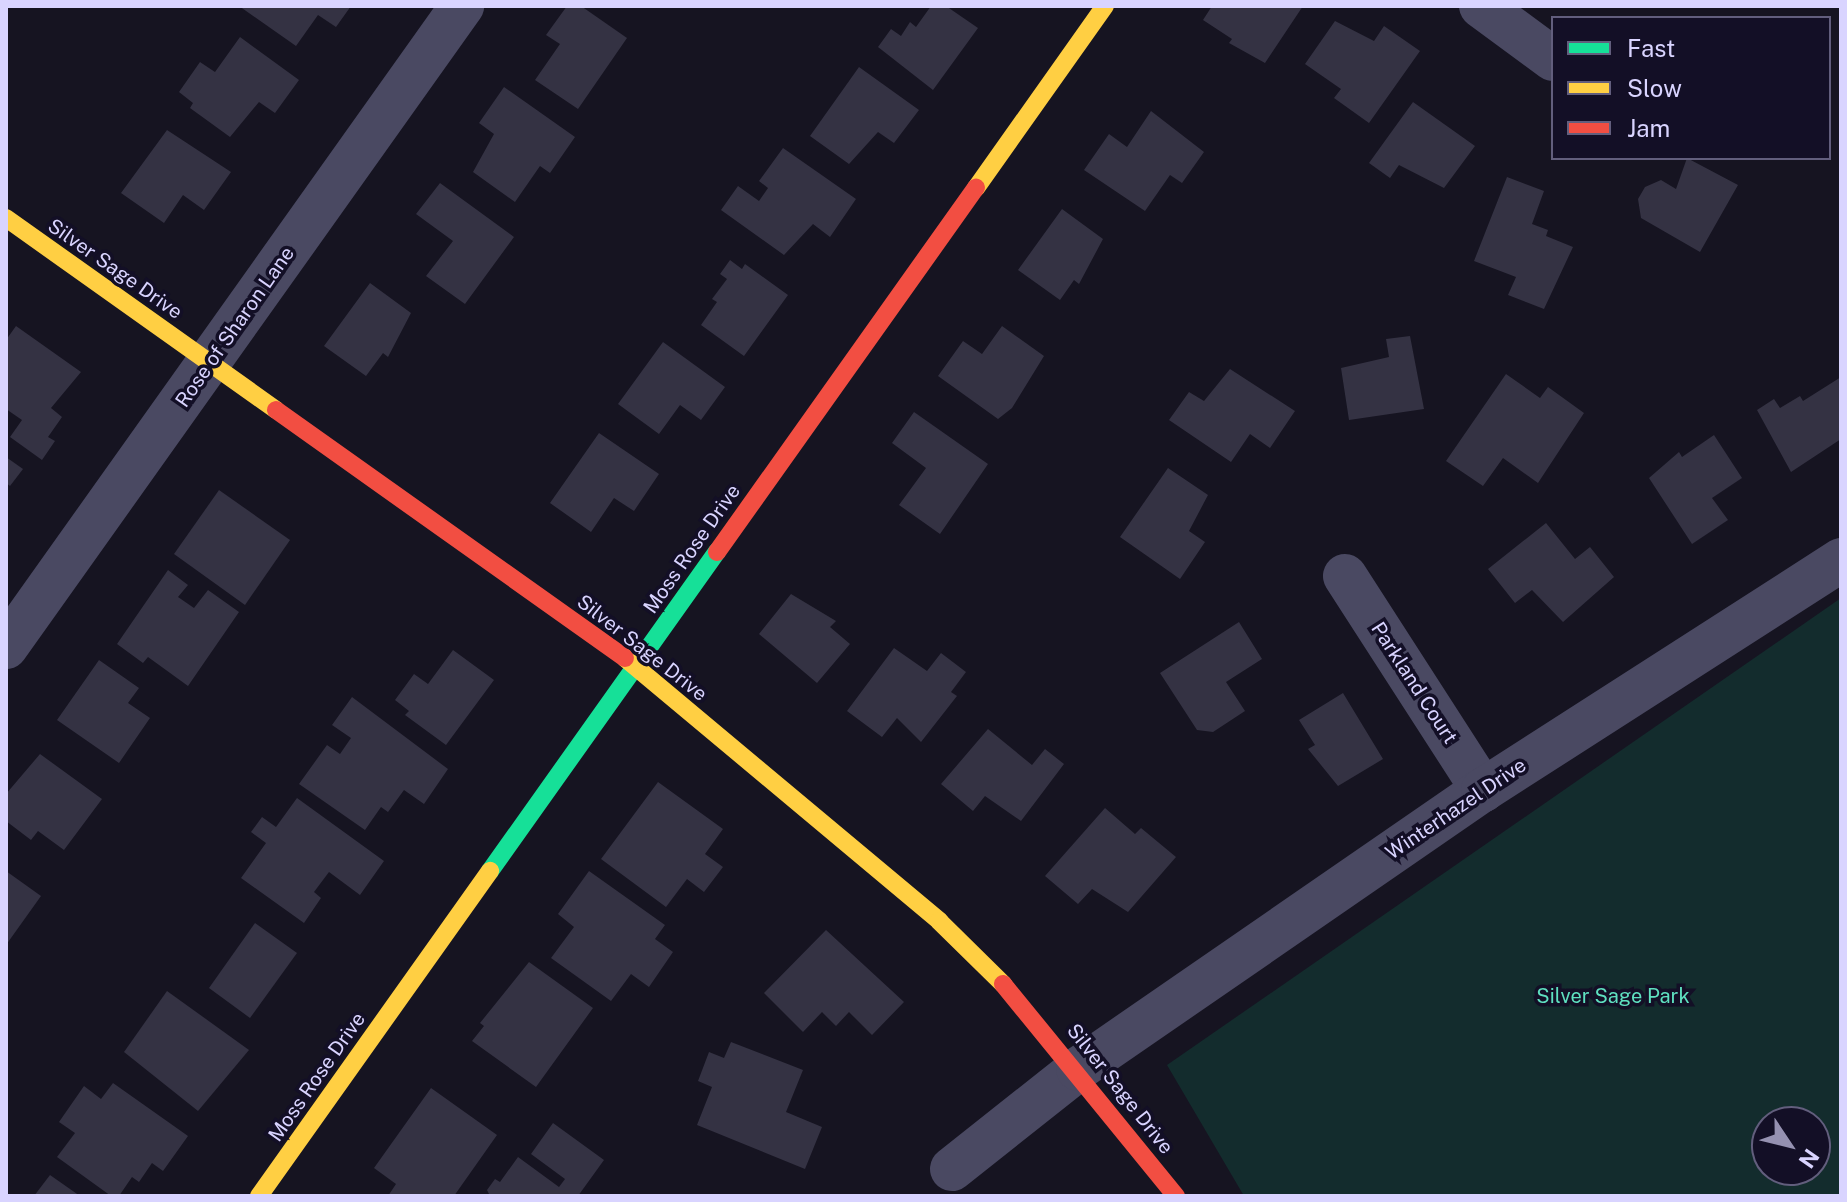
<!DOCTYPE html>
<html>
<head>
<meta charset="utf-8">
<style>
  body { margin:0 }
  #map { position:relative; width:1847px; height:1202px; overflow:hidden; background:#161421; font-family:"Public Sans",sans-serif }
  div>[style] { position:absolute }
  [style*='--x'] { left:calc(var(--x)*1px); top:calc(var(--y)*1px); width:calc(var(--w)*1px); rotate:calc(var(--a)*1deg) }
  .green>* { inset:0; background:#132c2d }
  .building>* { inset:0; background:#343243 }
  .street>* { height:44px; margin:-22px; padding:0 22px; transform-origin:22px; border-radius:22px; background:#4a4962 }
  .fast>* { height:18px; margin:-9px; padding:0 9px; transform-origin:9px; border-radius:9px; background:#16e098 }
  .slow>* { height:18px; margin:-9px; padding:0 9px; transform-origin:9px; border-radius:9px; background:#ffcf43 }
  .jam>* { height:18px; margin:-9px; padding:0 9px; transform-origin:9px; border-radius:9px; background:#f24e42 }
  span { translate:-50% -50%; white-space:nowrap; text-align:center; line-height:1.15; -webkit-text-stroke:7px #130f26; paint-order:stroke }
  .street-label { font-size:20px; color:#d9d4ff }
  .park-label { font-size:20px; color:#5fe0c0 }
  .frame { position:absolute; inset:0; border:8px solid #d9d4ff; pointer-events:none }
  .legend { position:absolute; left:1551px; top:16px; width:280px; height:144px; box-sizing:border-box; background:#130f26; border:2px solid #625e7d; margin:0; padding:10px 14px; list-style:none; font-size:24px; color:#d9d4ff }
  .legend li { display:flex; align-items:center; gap:16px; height:40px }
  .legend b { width:40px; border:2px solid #625e7d }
  .north { position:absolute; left:1751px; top:1106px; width:80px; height:80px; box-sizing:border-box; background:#130f26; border:2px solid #625e7d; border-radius:50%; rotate:125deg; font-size:22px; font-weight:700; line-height:32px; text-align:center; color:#d9d4ff }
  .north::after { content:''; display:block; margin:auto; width:28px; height:36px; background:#9591b1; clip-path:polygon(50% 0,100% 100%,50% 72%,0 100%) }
</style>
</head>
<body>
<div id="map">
  <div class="green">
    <div style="clip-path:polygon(evenodd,1841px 598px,1841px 1196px,1244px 1196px,1167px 1065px,1841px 598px,1767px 1122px,1815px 1122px,1815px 1170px,1767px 1170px,1767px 1122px)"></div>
  </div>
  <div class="building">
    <div style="clip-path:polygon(239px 6px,351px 6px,336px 27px,318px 15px,296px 46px)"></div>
    <div style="clip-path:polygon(567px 6px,581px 6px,627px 38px,578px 109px,535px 80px,560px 44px,546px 35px)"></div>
    <div style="clip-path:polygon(931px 6px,946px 6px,978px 28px,933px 90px,878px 47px,891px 29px,901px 36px,910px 22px,916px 27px)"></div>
    <div style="clip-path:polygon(1212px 6px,1303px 6px,1265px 63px,1229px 43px,1232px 39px,1203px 20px)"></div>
    <div style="clip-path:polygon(1335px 21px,1374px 41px,1384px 26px,1420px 51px,1369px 123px,1334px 98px,1341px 89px,1305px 64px)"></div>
    <div style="clip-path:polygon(240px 37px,299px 80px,275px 113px,259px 102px,230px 137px,190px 108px,193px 103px,179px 92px,200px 62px,215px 72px)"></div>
    <div style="clip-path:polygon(859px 67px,919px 110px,894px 143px,878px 132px,849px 164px,810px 136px)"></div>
    <div style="clip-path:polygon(504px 87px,575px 137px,550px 173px,540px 166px,515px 202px,473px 172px,494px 134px,479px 123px)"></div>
    <div style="clip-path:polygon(1413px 102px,1475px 146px,1444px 188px,1399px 165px,1390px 178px,1369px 163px)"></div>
    <div style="clip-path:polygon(1151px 111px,1204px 152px,1182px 183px,1170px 175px,1145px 211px,1084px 170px,1109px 134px,1127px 147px)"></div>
    <div style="clip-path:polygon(167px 130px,231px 172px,204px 210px,183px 195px,164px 223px,121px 193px)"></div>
    <div style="clip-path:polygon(783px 148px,856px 199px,830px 237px,813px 224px,784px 255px,721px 210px,738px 186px,759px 201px,768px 188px,759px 181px)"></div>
    <div style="clip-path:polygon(1687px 158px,1738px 185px,1700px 252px,1641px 218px,1638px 199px,1645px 187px,1661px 180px,1676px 189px)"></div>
    <div style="clip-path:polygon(1507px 177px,1544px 191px,1532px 224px,1548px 230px,1546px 236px,1573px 247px,1544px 309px,1508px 295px,1516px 277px,1474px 261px)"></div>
    <div style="clip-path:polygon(440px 183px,514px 237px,465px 304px,426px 276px,453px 241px,416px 214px)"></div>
    <div style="clip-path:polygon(1062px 209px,1103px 239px,1079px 284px,1074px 280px,1060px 300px,1018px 270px)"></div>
    <div style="clip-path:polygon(730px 260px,742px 269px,745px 264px,788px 295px,744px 356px,701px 325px,717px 302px,712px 299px,727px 279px,720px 274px)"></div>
    <div style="clip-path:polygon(370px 283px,411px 313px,388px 357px,383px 353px,366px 376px,324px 346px)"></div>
    <div style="clip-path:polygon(16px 326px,81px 372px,51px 408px,62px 417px,48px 437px,55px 441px,42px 460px,10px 437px,22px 420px,6px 409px,6px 340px)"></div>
    <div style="clip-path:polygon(1002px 326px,1044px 356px,1012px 408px,998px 419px,938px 376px,963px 341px,982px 354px)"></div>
    <div style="clip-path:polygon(1410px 336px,1424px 409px,1349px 420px,1341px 368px,1389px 357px,1386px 339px)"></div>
    <div style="clip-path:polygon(663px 342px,725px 387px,701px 420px,680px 405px,659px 434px,618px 404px)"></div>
    <div style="clip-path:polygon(1230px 369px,1295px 411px,1270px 448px,1250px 434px,1231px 462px,1169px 420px,1189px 392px,1204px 401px)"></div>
    <div style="clip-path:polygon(1506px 374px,1540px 398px,1548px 387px,1584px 413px,1538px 483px,1503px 458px,1483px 486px,1446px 461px)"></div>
    <div style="clip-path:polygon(1841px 377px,1841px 439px,1791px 472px,1757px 410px,1774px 399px,1780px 408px,1800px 396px,1803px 401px)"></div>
    <div style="clip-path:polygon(914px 412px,988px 464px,940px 534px,899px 505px,926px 468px,892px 443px)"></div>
    <div style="clip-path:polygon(599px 433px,659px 474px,634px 511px,614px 498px,591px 532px,550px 503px)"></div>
    <div style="clip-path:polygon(1714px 435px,1742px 478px,1712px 498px,1728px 520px,1692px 544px,1649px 478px,1679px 452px,1682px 457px)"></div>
    <div style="clip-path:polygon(6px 457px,23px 469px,10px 486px,6px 483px)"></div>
    <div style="clip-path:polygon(1168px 468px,1208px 495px,1189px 531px,1205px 542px,1180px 579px,1120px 537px)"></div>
    <div style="clip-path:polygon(219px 490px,290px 540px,245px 605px,174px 554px)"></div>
    <div style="clip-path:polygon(1546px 523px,1575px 559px,1590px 547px,1614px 577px,1563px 622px,1532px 590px,1515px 603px,1488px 569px)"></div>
    <div style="clip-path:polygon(168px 570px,188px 585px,178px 597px,194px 608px,208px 590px,239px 612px,188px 686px,148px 657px,143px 663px,117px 644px)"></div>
    <div style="clip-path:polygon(791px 594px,836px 621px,830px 627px,850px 644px,817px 683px,759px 634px)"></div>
    <div style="clip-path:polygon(1239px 622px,1262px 659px,1226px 682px,1245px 711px,1213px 732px,1197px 730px,1160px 673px)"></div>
    <div style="clip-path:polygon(894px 648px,927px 671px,941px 653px,966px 672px,951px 692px,957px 696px,921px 742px,897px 718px,882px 737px,847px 711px)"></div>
    <div style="clip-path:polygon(453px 650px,494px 680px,446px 745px,405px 715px,409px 711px,395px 700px,414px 674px,428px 684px)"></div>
    <div style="clip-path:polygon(99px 660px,139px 688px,128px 703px,150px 718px,119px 763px,57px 720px)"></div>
    <div style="clip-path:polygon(1343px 693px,1383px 759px,1338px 786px,1308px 749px,1315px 745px,1299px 720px)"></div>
    <div style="clip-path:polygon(352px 697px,448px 769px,424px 804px,404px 790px,388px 812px,381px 807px,365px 830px,299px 784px,327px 745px,340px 754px,351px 738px,332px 725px)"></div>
    <div style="clip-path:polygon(988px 729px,1032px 765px,1045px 749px,1064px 764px,1021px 821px,985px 796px,973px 811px,941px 784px)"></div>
    <div style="clip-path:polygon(40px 754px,102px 799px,64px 850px,38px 831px,31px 840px,6px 821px,6px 794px)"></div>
    <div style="clip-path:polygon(658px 782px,723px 829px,705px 854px,723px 867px,704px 892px,687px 879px,666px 907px,601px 859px)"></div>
    <div style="clip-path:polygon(297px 798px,384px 861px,360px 895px,329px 872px,314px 892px,321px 898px,304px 923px,241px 878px,266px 843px,251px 832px,262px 817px,276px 827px)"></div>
    <div style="clip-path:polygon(1105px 808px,1135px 834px,1141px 828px,1176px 857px,1128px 912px,1092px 889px,1078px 904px,1045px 876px)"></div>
    <div style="clip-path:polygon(6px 871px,41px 896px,6px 945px)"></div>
    <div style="clip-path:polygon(589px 871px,665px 925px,655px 939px,673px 952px,649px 987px,631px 974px,611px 1001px,551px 958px,574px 927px,558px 914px)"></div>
    <div style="clip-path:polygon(255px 923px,297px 953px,250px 1018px,209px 988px)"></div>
    <div style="clip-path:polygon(826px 930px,904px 1002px,872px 1035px,849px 1012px,836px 1026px,822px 1012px,803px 1032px,764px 993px)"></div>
    <div style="clip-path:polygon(529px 962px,593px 1008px,536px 1087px,472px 1041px,484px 1026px,480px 1023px)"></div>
    <div style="clip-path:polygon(167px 991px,249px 1050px,198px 1111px,124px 1052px)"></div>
    <div style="clip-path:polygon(731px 1042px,803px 1070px,786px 1112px,822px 1127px,805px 1169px,697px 1125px,712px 1087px,698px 1081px,709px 1052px,724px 1058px)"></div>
    <div style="clip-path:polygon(113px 1083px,188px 1136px,163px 1171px,152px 1163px,139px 1182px,132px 1177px,119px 1196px,111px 1196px,57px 1157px,75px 1133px,59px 1122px,84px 1086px,101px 1099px)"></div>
    <div style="clip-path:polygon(431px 1088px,497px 1135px,454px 1196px,388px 1196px,396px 1184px,374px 1168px)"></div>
    <div style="clip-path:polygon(553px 1123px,604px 1160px,578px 1196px,490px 1196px,487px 1190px,495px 1179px,500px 1182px,518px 1157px,559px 1187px,565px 1179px,531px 1154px)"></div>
    <div style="clip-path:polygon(50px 1175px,80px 1196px,34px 1196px)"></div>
  </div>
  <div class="street">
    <div style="--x:1481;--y:6;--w:89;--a:36.4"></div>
    <div style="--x:1345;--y:576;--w:255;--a:57.2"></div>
    <div style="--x:6;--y:647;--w:787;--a:-54.57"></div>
    <div style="--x:952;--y:1169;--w:161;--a:-38.4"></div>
    <div style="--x:1078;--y:1069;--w:492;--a:-34.6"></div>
    <div style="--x:1483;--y:790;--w:426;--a:-32.7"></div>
  </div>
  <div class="fast">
    <div style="--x:490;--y:871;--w:392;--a:-54.6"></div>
  </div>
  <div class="slow">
    <div style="--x:976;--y:188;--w:223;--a:-54.7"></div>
    <div style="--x:6;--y:218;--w:331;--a:35.4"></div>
    <div style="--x:625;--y:658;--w:410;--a:39.9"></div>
    <div style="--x:939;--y:921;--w:90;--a:44.5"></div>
    <div style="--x:259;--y:1196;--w:399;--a:-54.6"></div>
  </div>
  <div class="jam">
    <div style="--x:276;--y:410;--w:428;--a:35.4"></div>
    <div style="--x:717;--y:552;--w:447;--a:-54.6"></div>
    <div style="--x:1003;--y:984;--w:274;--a:50.8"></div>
  </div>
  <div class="street-label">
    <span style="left:115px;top:269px;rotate:35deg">Silver Sage Drive</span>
    <span style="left:235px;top:327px;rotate:-55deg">Rose of Sharon Lane</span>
    <span style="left:692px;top:549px;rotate:-55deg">Moss Rose Drive</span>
    <span style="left:642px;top:648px;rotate:38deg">Silver Sage Drive</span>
    <span style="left:1414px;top:683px;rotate:57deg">Parkland Court</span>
    <span style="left:1456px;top:809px;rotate:-34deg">Winterhazel Drive</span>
    <span style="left:317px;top:1077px;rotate:-55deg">Moss Rose Drive</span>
    <span style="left:1120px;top:1089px;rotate:52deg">Silver Sage Drive</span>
  </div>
  <div class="park-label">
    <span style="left:1613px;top:996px">Silver Sage Park</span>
  </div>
  <div class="frame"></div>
  <ul class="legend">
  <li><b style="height:10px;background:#16e098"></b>Fast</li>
  <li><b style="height:10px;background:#ffcf43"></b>Slow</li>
  <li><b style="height:10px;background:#f24e42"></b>Jam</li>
  </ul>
  <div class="north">N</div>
</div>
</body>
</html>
